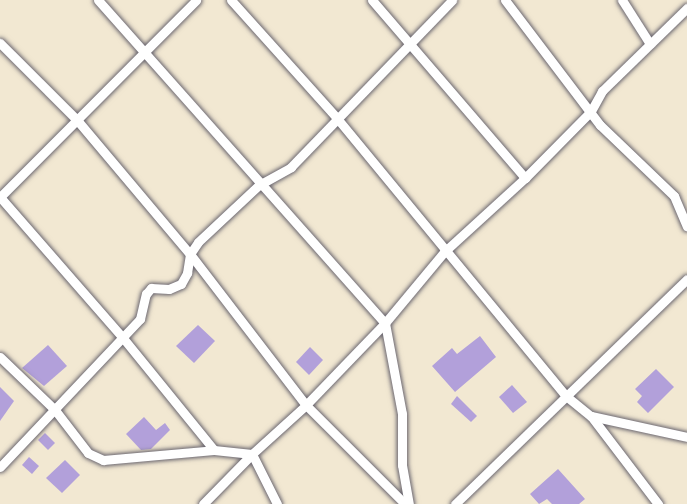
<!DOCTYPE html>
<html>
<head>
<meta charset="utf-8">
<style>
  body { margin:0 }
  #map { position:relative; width:687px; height:504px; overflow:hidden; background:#f2e8d2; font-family:"Playpen Sans",sans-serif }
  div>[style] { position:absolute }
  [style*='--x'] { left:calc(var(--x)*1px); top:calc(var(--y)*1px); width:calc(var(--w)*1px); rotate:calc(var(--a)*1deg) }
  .building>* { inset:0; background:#b2a0da }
  .roads { filter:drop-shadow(0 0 2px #6b6770) drop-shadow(0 0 2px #6b6770) }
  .street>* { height:9px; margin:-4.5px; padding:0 4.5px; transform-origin:4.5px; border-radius:4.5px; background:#fff }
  span { translate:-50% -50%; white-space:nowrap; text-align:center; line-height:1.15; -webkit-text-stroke:6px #f7f3e8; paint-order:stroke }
</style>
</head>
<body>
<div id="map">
  <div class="building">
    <div style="clip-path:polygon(198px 325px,215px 341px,194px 363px,176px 346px)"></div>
    <div style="clip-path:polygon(480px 336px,496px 357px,455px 392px,432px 366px,452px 348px,457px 354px)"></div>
    <div style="clip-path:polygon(48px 345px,67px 366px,44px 386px,22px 368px)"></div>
    <div style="clip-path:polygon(310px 347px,323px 360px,309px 375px,296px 362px)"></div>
    <div style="clip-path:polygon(656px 369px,674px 387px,648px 413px,637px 402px,642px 396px,635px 389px)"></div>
    <div style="clip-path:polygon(512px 385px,527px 402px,513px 413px,499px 397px)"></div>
    <div style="clip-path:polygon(0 387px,14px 401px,0 421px)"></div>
    <div style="clip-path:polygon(457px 396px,477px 416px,471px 422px,451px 404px)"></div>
    <div style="clip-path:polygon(144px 417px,156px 430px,165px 423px,170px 430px,151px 449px,141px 450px,126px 434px)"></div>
    <div style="clip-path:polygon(45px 433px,55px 443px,48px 450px,38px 440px)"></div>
    <div style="clip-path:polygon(29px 457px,39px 466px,32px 474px,22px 465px)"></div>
    <div style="clip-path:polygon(65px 460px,80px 475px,62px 493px,46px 478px)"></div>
    <div style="clip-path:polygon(558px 469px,585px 499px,579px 504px,552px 504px,547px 499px,539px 504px,530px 494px)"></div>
  </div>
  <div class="roads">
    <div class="street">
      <div style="--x:98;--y:0;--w:432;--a:48.4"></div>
      <div style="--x:385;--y:323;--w:93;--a:79.4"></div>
      <div style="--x:402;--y:414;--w:51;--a:90"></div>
      <div style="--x:402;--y:465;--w:40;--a:80"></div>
      <div style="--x:231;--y:0;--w:157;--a:48.1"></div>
      <div style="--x:336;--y:117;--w:362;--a:50.5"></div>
      <div style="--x:566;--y:396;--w:32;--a:39"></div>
      <div style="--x:591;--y:416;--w:98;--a:12.3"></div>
      <div style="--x:372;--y:0;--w:235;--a:49.3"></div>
      <div style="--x:505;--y:0;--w:157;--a:52.8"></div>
      <div style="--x:600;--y:125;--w:103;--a:43.8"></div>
      <div style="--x:674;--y:196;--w:33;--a:67"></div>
      <div style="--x:622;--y:0;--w:52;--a:57.5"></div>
      <div style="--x:0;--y:43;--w:109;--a:45"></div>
      <div style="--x:77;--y:120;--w:175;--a:49.9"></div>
      <div style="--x:190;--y:254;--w:190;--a:52.5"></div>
      <div style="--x:306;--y:405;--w:140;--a:45"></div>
      <div style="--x:0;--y:197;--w:187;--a:48.9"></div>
      <div style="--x:123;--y:338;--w:144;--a:50.9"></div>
      <div style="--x:0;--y:197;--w:278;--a:-45.1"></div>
      <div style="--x:0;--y:357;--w:76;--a:43.9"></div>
      <div style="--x:55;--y:410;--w:54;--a:52.5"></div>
      <div style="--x:88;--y:453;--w:17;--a:25"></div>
      <div style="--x:103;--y:460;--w:111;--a:-5.1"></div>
      <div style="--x:214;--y:450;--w:38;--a:6"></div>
      <div style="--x:252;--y:454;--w:73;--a:-42.2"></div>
      <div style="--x:306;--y:405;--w:114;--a:-46.1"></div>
      <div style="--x:385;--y:323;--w:92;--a:-50.3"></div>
      <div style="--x:444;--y:252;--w:110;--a:-42.4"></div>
      <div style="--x:525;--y:178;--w:94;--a:-45.4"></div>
      <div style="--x:591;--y:111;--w:23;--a:-61"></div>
      <div style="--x:602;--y:91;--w:119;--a:-44.3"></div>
      <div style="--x:591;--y:416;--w:111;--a:52.7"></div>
      <div style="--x:0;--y:467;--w:204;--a:-46.6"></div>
      <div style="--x:140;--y:319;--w:26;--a:-77"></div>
      <div style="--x:146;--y:294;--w:8;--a:-50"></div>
      <div style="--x:151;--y:288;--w:18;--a:3"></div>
      <div style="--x:169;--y:289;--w:13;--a:-23"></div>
      <div style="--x:181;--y:284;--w:13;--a:-61"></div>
      <div style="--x:187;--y:273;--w:19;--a:-81"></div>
      <div style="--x:190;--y:254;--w:14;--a:-56"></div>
      <div style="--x:198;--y:242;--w:83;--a:-43.1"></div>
      <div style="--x:259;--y:185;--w:37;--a:-29"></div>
      <div style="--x:291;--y:167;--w:232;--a:-46"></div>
      <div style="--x:203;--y:504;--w:70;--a:-45.6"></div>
      <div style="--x:252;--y:454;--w:56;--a:63.4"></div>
      <div style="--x:455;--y:504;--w:323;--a:-44.1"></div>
    </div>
  </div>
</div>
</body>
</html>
